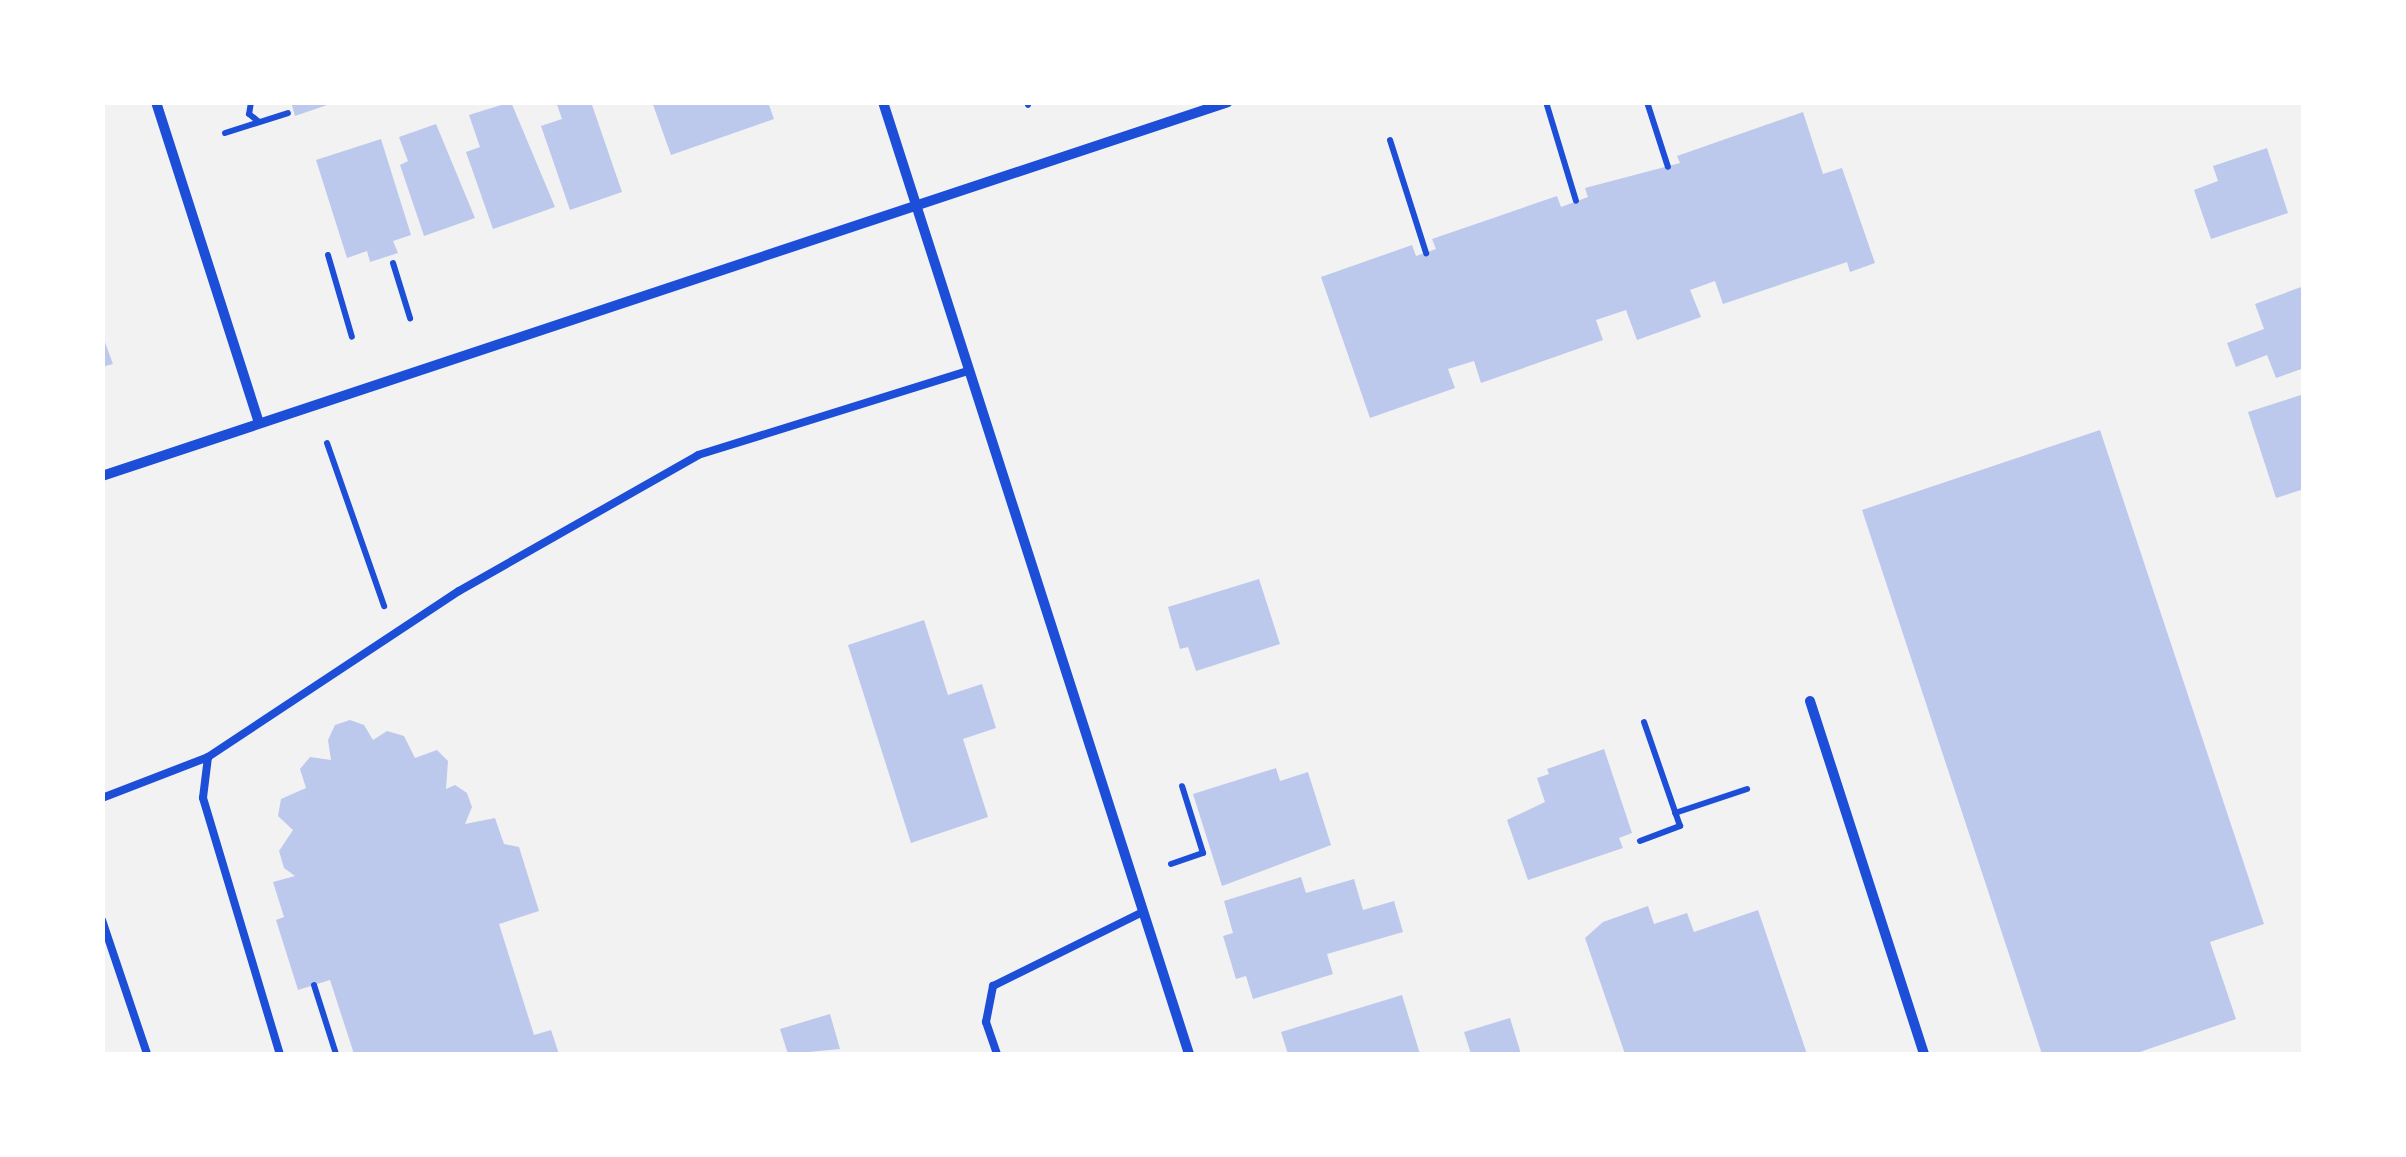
<!DOCTYPE html>
<html>
<head>
<meta charset="utf-8">
<style>
  body { margin:0 }
  #map { position:relative; width:2406px; height:1157px; overflow:hidden; background:#f2f2f2; font-family:Helvetica,sans-serif }
  div>[style] { position:absolute }
  [style*='--x'] { left:calc(var(--x)*1px); top:calc(var(--y)*1px); width:calc(var(--w)*1px); rotate:calc(var(--a)*1deg) }
  .building>* { inset:0; background:#bdc9ec }
  .path>* { height:6px; margin:-3px; padding:0 3px; transform-origin:3px; border-radius:3px; background:#1d4ed8 }
  .service>* { height:8px; margin:-4px; padding:0 4px; transform-origin:4px; border-radius:4px; background:#1d4ed8 }
  .minor>* { height:10px; margin:-5px; padding:0 5px; transform-origin:5px; border-radius:5px; background:#1d4ed8 }
  span { translate:-50% -50%; white-space:nowrap; text-align:center; line-height:1.15; -webkit-text-stroke:9px #fff; paint-order:stroke }
  .frame { position:absolute; inset:0; border:105px solid #fff; pointer-events:none }
</style>
</head>
<body>
<div id="map">
  <div class="building">
    <div style="clip-path:polygon(291px 102px,333px 102px,333px 103px,295px 116px)"></div>
    <div style="clip-path:polygon(511px 102px,555px 207px,493px 229px,466px 152px,480px 147px,469px 115px)"></div>
    <div style="clip-path:polygon(556px 102px,591px 102px,622px 192px,570px 210px,541px 126px,562px 119px)"></div>
    <div style="clip-path:polygon(652px 102px,768px 102px,774px 119px,671px 155px)"></div>
    <div style="clip-path:polygon(1803px 112px,1823px 174px,1842px 168px,1875px 263px,1850px 272px,1847px 262px,1723px 304px,1715px 281px,1690px 290px,1701px 317px,1637px 340px,1626px 310px,1596px 320px,1603px 340px,1481px 383px,1474px 361px,1448px 369px,1455px 388px,1370px 418px,1321px 277px,1412px 245px,1416px 256px,1436px 249px,1432px 239px,1557px 196px,1561px 207px,1588px 197px,1585px 188px,1680px 163px,1677px 156px)"></div>
    <div style="clip-path:polygon(436px 124px,475px 218px,424px 236px,400px 165px,408px 161px,399px 137px)"></div>
    <div style="clip-path:polygon(381px 139px,411px 235px,393px 241px,398px 253px,370px 262px,367px 251px,347px 258px,316px 160px)"></div>
    <div style="clip-path:polygon(2267px 148px,2288px 213px,2211px 239px,2194px 190px,2218px 181px,2213px 166px)"></div>
    <div style="clip-path:polygon(2304px 286px,2304px 368px,2276px 378px,2267px 355px,2236px 367px,2227px 343px,2264px 329px,2255px 304px)"></div>
    <div style="clip-path:polygon(102px 334px,113px 364px,102px 367px)"></div>
    <div style="clip-path:polygon(2304px 394px,2304px 489px,2276px 498px,2248px 412px)"></div>
    <div style="clip-path:polygon(2100px 430px,2264px 924px,2210px 942px,2236px 1019px,2134px 1054px,2042px 1054px,1862px 510px)"></div>
    <div style="clip-path:polygon(1259px 579px,1280px 644px,1196px 671px,1188px 647px,1180px 649px,1168px 607px)"></div>
    <div style="clip-path:polygon(924px 620px,948px 695px,982px 684px,996px 728px,963px 739px,988px 817px,911px 843px,848px 645px)"></div>
    <div style="clip-path:polygon(350px 720px,364px 725px,373px 740px,387px 731px,404px 736px,415px 758px,437px 750px,448px 761px,446px 789px,455px 785px,467px 793px,472px 807px,465px 824px,495px 818px,504px 844px,519px 847px,539px 911px,499px 924px,534px 1035px,551px 1030px,559px 1054px,354px 1054px,330px 980px,298px 990px,276px 920px,284px 917px,273px 882px,295px 876px,284px 868px,279px 851px,293px 830px,278px 816px,281px 799px,306px 788px,300px 769px,310px 757px,331px 760px,328px 740px,335px 725px)"></div>
    <div style="clip-path:polygon(1604px 749px,1632px 833px,1619px 838px,1623px 848px,1528px 880px,1507px 820px,1545px 802px,1537px 778px,1549px 774px,1547px 769px)"></div>
    <div style="clip-path:polygon(1276px 768px,1280px 781px,1308px 772px,1331px 845px,1222px 886px,1193px 794px)"></div>
    <div style="clip-path:polygon(1301px 877px,1306px 893px,1354px 879px,1363px 910px,1394px 901px,1403px 932px,1327px 954px,1333px 974px,1253px 999px,1246px 976px,1236px 979px,1223px 936px,1233px 933px,1224px 901px)"></div>
    <div style="clip-path:polygon(1648px 906px,1654px 924px,1687px 913px,1694px 932px,1758px 910px,1807px 1054px,1625px 1054px,1585px 938px,1603px 922px)"></div>
    <div style="clip-path:polygon(1402px 995px,1420px 1054px,1288px 1054px,1281px 1032px)"></div>
    <div style="clip-path:polygon(830px 1014px,840px 1049px,788px 1054px,780px 1029px)"></div>
    <div style="clip-path:polygon(1510px 1018px,1521px 1054px,1471px 1054px,1464px 1032px)"></div>
  </div>
  <div class="path">
    <div style="--x:251;--y:102;--w:12;--a:99"></div>
    <div style="--x:249;--y:114;--w:11;--a:38"></div>
    <div style="--x:1027;--y:102;--w:3;--a:72"></div>
    <div style="--x:1546;--y:102;--w:103;--a:73.1"></div>
    <div style="--x:1647;--y:102;--w:68;--a:72.1"></div>
    <div style="--x:225;--y:133;--w:66;--a:-17.6"></div>
    <div style="--x:1390;--y:140;--w:119;--a:72.3"></div>
    <div style="--x:328;--y:255;--w:85;--a:73.7"></div>
    <div style="--x:393;--y:263;--w:58;--a:72.8"></div>
    <div style="--x:327;--y:443;--w:173;--a:70.7"></div>
    <div style="--x:1675;--y:813;--w:76;--a:-18.4"></div>
    <div style="--x:1640;--y:841;--w:43;--a:-20.6"></div>
    <div style="--x:1680;--y:826;--w:110;--a:-109.1"></div>
    <div style="--x:1171;--y:864;--w:34;--a:-19"></div>
    <div style="--x:1203;--y:853;--w:70;--a:-107.4"></div>
    <div style="--x:314;--y:985;--w:72;--a:72.3"></div>
  </div>
  <div class="service">
    <div style="--x:208;--y:757;--w:41;--a:97"></div>
    <div style="--x:203;--y:798;--w:267;--a:73.3"></div>
    <div style="--x:102;--y:798;--w:114;--a:-21.1"></div>
    <div style="--x:208;--y:757;--w:301;--a:-33.5"></div>
    <div style="--x:459;--y:591;--w:275;--a:-29.6"></div>
    <div style="--x:698;--y:455;--w:283;--a:-17.3"></div>
    <div style="--x:102;--y:920;--w:141;--a:71.4"></div>
    <div style="--x:997;--y:1054;--w:34;--a:-109"></div>
    <div style="--x:986;--y:1022;--w:37;--a:-79"></div>
    <div style="--x:993;--y:986;--w:167;--a:-26.3"></div>
  </div>
  <div class="minor">
    <div style="--x:156;--y:102;--w:336;--a:72.2"></div>
    <div style="--x:883;--y:102;--w:1000;--a:72.18"></div>
    <div style="--x:102;--y:476;--w:1186;--a:-18.37"></div>
    <div style="--x:1810;--y:701;--w:371;--a:72.1"></div>
  </div>
  <div class="frame"></div>
</div>
</body>
</html>
